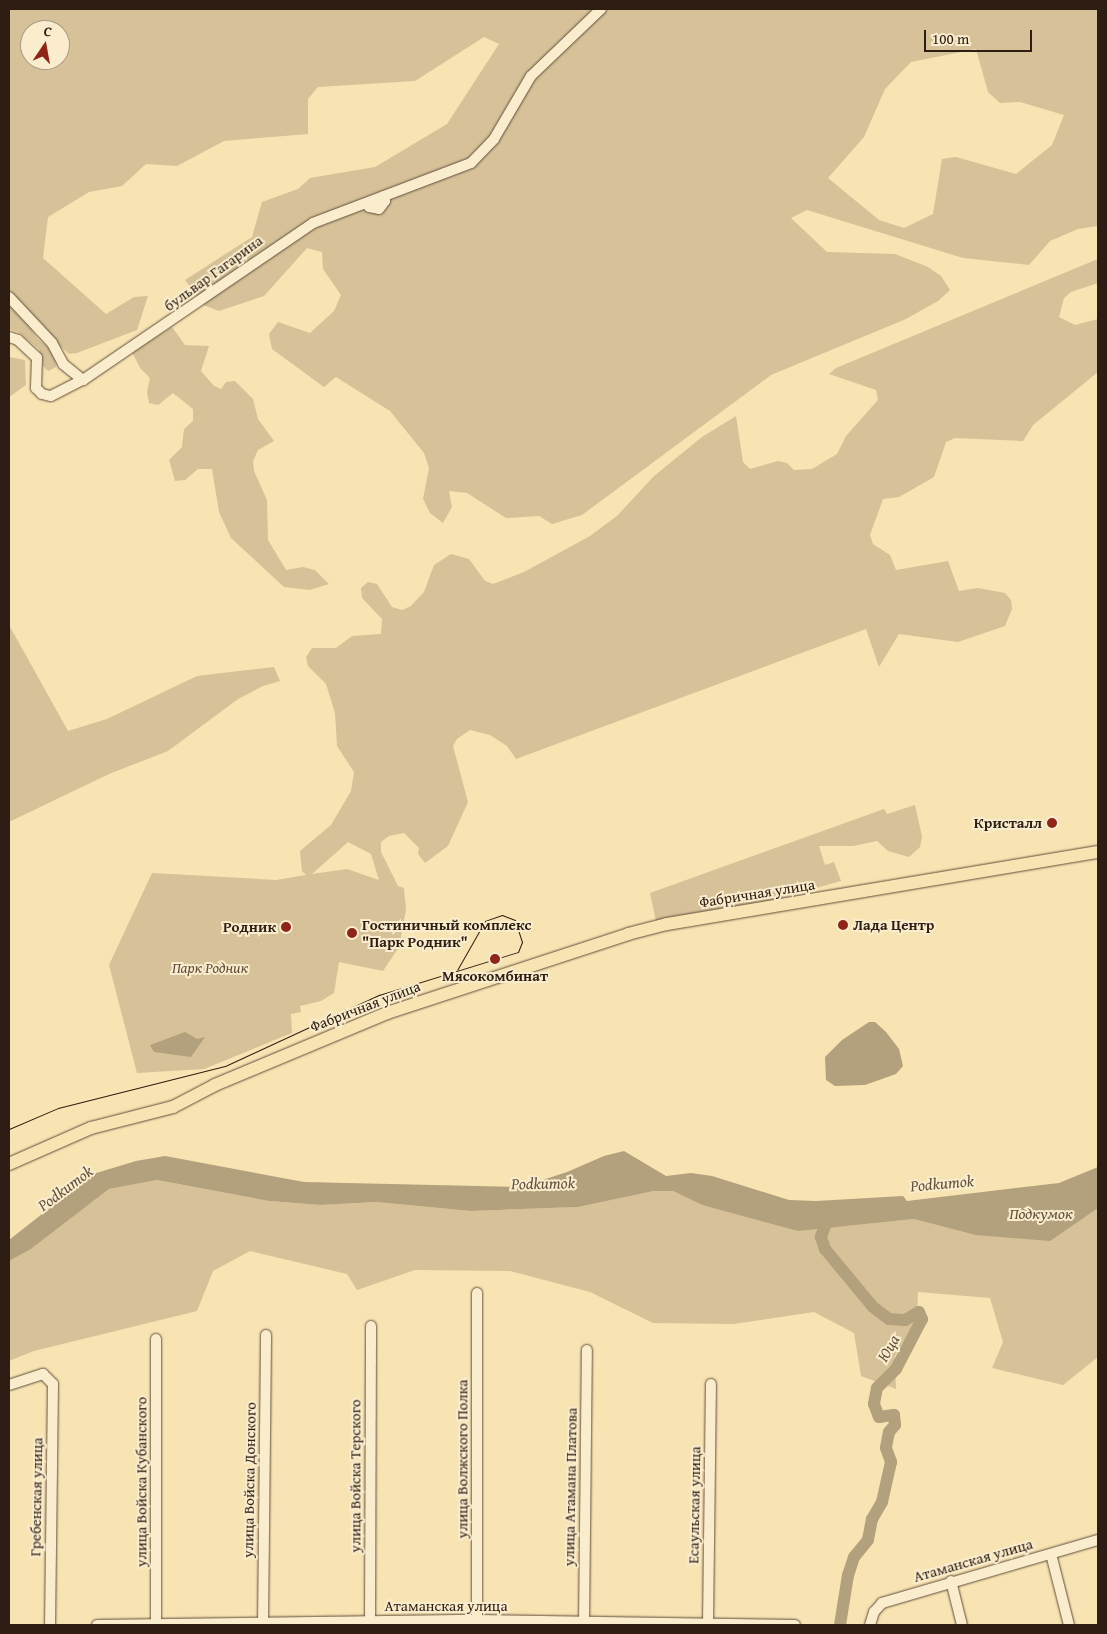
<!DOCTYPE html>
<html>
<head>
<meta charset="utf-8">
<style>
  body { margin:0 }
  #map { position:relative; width:1107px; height:1634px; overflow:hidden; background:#f8e3b3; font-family:"Gentium Book Plus",serif }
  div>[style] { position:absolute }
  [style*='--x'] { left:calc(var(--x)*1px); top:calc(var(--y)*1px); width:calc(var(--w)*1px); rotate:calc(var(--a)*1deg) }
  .green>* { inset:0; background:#d6c198 }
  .water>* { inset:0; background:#b3a07c }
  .river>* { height:12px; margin:-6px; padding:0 6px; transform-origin:6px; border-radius:6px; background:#b3a07c }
  .roads { filter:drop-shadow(0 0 1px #604e3a) drop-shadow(0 0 1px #604e3a) }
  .minor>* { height:10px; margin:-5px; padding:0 5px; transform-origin:5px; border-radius:5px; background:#faedce }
  .major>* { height:12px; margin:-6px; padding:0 6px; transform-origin:6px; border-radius:6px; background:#f8e3b3 }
  .tram>* { height:1px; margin:-0.5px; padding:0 0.5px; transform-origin:0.5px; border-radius:0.5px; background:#2e1d12 }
  .dots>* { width:14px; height:14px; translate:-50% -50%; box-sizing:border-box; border:2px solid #faedce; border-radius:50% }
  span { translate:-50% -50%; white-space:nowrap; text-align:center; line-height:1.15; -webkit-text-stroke:4px #faedce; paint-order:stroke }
  .street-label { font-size:15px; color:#2e1d12 }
  .poi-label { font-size:15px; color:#2e1d12; font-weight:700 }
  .right { translate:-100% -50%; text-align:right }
  .left { translate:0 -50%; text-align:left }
  .park-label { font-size:15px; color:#604e3a; font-style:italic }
  .water-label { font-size:16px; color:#63513c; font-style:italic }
  .frame { position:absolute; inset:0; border:10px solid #2e1d12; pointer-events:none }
  .north { position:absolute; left:20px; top:20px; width:50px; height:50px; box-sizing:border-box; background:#faedce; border:1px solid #a89a83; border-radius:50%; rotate:12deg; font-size:14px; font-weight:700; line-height:20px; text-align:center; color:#2e1d12 }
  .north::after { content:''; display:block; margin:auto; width:18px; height:22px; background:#8f2418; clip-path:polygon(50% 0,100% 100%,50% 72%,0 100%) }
  .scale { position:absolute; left:924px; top:30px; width:108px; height:22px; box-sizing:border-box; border:2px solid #2e1d12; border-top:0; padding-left:6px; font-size:15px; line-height:18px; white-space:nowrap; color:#2e1d12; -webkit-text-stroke:4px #faedce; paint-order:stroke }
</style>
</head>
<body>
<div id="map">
  <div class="green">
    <div style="clip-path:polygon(evenodd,9px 9px,1098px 9px,1098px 226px,1078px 229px,1050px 241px,1029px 265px,963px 258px,807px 210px,791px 218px,827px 252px,895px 254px,928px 267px,941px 276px,950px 290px,938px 301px,906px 319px,771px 375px,582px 515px,552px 524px,539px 516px,506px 518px,467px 493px,449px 491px,452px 507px,443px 523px,430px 513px,423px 499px,429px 468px,424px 453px,390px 411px,336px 377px,324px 387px,272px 349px,269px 334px,278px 322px,310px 333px,334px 311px,341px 295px,323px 269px,322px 252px,307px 248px,264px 296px,219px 311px,203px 305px,185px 280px,252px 237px,262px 202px,298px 189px,310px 178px,375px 167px,447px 124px,499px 44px,484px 37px,415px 81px,318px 87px,308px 99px,308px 134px,224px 141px,177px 166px,146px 164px,122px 186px,89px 192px,48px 217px,43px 258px,106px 314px,134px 297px,148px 296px,137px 330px,77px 353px,69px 354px,44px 331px,34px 327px,31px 329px,38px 339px,54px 352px,56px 367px,48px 371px,43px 366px,39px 349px,18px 332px,9px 329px,9px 9px,30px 30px,60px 30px,60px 60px,30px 60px,30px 30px,9px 9px,976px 49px,988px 92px,1000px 103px,1020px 102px,1064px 115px,1052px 145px,1016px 174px,956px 157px,942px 159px,933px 214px,904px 228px,879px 220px,828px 178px,864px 137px,885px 89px,911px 62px,976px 49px)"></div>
    <div style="clip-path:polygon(evenodd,1098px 259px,1098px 283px,1071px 292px,1064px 298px,1059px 317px,1075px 325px,1098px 319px,1098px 372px,1033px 425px,1023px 441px,955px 438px,946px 442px,934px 477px,899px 497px,883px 499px,870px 535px,873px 544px,890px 555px,896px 570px,948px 561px,959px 591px,978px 588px,1005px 593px,1011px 600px,1012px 609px,1005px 626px,958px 642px,899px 634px,879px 667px,866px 629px,516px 759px,507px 746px,490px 735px,470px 730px,457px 739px,453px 746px,468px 802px,448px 846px,425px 863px,418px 854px,419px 848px,404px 833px,389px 836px,381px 842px,381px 852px,398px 886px,404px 888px,406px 910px,399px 947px,383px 971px,339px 962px,334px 993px,321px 1001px,300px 1006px,301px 1012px,291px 1014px,292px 1033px,204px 1069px,137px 1073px,109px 965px,152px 873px,276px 880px,306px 875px,302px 871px,300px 851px,331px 825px,351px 791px,354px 772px,337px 746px,335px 713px,326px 684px,308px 666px,306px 657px,312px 648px,336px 648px,352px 636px,381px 634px,382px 619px,362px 598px,361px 588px,368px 582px,377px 584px,392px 607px,402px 610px,411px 606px,424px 592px,434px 565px,451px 554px,469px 559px,485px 581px,493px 584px,524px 572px,590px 536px,617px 516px,654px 476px,702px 437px,736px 416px,743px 462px,750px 469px,778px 461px,787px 463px,794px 470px,812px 469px,837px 454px,846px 436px,878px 400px,876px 390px,829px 374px,836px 368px,1098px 259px,348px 842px,371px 854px,379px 880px,347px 869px,312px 874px,348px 842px)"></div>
    <div style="clip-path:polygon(172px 327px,185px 345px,209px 346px,201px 371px,214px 386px,221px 389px,226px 382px,235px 381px,253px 399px,258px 419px,274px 441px,258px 450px,253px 461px,254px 471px,267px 500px,268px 540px,286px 570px,303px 567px,315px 570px,329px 584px,310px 590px,284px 587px,231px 538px,219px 512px,212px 469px,198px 469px,185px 480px,175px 481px,169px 460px,182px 447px,184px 429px,193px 421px,193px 409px,173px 393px,158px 405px,149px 403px,147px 392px,150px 378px,140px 368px,132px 352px)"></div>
    <div style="clip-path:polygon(9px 357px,25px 360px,26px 385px,9px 397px)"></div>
    <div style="clip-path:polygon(9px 625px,68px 731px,107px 719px,197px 676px,274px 667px,280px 681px,263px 686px,238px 699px,168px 751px,109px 774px,9px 822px)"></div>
    <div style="clip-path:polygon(915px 805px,922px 837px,920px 847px,909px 857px,888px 851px,877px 841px,853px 846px,819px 846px,825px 865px,834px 862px,841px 881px,770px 901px,656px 921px,650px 893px,884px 809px,887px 814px)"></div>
    <div style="clip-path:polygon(157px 1180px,269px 1201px,321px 1205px,376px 1202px,471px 1211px,578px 1207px,654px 1191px,673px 1191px,702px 1205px,762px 1219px,824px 1228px,914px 1219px,975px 1235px,1086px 1214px,1098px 1208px,1098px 1357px,1063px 1385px,992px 1368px,1003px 1342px,990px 1298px,918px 1292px,917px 1319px,895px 1356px,896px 1389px,861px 1376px,854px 1333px,814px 1312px,733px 1324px,653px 1323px,590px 1292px,510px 1271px,415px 1270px,357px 1290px,347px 1274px,250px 1251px,213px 1271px,197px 1311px,34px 1351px,9px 1361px,9px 1261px,31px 1249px,109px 1189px)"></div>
  </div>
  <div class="water">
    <div style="clip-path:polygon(869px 1022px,875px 1022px,886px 1032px,899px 1049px,903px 1066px,896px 1074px,865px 1085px,835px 1086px,826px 1080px,825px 1057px,842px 1040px)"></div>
    <div style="clip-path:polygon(185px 1032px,197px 1039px,205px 1037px,191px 1057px,154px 1052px,150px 1045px)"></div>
    <div style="clip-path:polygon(624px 1151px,666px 1176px,691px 1173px,712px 1176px,789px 1200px,816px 1201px,903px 1196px,907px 1201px,1059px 1183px,1098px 1167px,1098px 1208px,1050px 1241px,975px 1235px,914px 1219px,798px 1231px,702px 1205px,673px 1191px,654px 1191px,578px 1207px,471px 1211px,376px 1202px,321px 1205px,269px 1201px,157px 1180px,109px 1189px,31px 1249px,9px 1261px,9px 1240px,93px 1174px,136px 1161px,165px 1156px,304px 1182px,521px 1187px,567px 1172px,604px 1156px)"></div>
  </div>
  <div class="river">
    <div style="--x:830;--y:1213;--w:26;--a:111"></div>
    <div style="--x:821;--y:1237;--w:13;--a:72"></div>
    <div style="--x:825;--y:1249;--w:75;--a:50.4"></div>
    <div style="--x:873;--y:1307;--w:20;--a:37"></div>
    <div style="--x:889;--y:1319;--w:16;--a:4"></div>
    <div style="--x:905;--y:1320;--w:16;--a:-30"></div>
    <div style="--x:919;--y:1312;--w:8;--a:67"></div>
    <div style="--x:922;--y:1319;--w:56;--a:117.5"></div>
    <div style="--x:896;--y:1369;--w:27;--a:135"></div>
    <div style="--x:877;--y:1388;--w:16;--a:101"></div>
    <div style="--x:874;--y:1404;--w:14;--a:69"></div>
    <div style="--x:879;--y:1417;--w:15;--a:-8"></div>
    <div style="--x:894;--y:1415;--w:10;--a:84"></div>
    <div style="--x:895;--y:1425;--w:9;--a:131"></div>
    <div style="--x:889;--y:1432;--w:16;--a:101"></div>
    <div style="--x:886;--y:1448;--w:15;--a:70"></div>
    <div style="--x:891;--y:1462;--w:41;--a:102.7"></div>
    <div style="--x:882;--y:1502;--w:20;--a:120"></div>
    <div style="--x:872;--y:1519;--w:21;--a:101"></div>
    <div style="--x:868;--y:1540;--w:22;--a:129"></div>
    <div style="--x:854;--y:1557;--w:19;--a:108"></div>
    <div style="--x:848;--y:1575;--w:51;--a:99.1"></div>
  </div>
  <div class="roads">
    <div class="minor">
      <div style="--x:367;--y:203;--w:4;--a:63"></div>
      <div style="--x:369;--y:207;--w:10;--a:11"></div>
      <div style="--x:379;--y:209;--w:10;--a:-53"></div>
      <div style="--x:385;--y:201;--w:5;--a:-112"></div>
      <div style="--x:9;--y:297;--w:63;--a:46.9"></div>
      <div style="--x:52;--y:343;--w:24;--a:62"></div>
      <div style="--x:63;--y:364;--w:26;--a:39"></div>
      <div style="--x:9;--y:337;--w:9;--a:18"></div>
      <div style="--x:18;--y:340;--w:26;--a:43"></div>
      <div style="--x:37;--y:358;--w:30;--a:92"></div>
      <div style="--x:36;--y:388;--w:8;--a:45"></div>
      <div style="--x:42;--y:394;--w:9;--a:13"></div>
      <div style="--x:51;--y:396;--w:36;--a:-27"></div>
      <div style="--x:83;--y:380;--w:278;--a:-34.3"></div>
      <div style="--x:313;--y:223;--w:169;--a:-20.8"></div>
      <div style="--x:471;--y:163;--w:33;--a:-46"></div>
      <div style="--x:494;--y:139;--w:73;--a:-59.6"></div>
      <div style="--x:531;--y:76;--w:97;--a:-43.7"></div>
      <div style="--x:477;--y:1293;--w:332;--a:90"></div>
      <div style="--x:9;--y:1385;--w:36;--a:-18"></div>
      <div style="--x:43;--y:1374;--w:14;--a:45"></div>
      <div style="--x:53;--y:1384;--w:241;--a:90.7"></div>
      <div style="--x:1051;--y:1554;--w:73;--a:75.8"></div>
      <div style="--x:951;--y:1581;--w:45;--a:76"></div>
      <div style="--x:97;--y:1625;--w:380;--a:-0.8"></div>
      <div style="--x:477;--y:1620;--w:318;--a:0.9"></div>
      <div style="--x:156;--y:1625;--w:286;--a:-90"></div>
      <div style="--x:263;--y:1625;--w:290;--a:-89.4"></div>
      <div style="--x:370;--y:1625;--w:299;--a:-89.8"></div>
      <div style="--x:584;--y:1625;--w:275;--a:-89.4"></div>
      <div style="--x:708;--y:1625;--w:241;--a:-89.3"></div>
      <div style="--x:870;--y:1625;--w:14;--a:-73"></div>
      <div style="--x:874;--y:1612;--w:12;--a:-48"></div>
      <div style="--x:882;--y:1603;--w:225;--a:-16.3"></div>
    </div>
    <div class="major">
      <div style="--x:9;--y:1164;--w:90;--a:-23.7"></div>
      <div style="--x:91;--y:1128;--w:85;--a:-14.4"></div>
      <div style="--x:173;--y:1107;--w:47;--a:-27.6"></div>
      <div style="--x:215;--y:1085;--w:186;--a:-22.7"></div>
      <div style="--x:387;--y:1013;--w:254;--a:-18.1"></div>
      <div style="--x:628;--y:934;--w:40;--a:-14.4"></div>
      <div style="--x:667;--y:924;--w:437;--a:-9.5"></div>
    </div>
  </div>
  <div class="tram">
    <div style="--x:9;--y:1129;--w:53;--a:-23.2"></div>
    <div style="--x:58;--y:1108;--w:172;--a:-14.1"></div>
    <div style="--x:225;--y:1066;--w:170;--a:-24.8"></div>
    <div style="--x:379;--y:995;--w:145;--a:-17.2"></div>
    <div style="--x:518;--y:952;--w:11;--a:-68"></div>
    <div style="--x:522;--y:942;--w:23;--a:-108"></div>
    <div style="--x:515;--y:920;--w:14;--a:-159"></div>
    <div style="--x:502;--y:915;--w:18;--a:161"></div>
    <div style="--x:485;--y:921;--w:56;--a:119.7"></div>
  </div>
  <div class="dots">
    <div style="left:1052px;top:823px;background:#8f2418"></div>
    <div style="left:843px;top:925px;background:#8f2418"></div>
    <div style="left:286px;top:927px;background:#8f2418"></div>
    <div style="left:352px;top:933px;background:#8f2418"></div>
    <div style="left:495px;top:959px;background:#8f2418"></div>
  </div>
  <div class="street-label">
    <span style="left:213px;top:273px;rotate:-36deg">бульвар Гагарина</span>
    <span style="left:757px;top:893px;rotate:-9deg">Фабричная улица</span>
    <span style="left:365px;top:1006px;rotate:-21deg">Фабричная улица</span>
    <span style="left:462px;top:1459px;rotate:-90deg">улица Волжского Полка</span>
    <span style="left:355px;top:1476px;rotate:-90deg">улица Войска Терского</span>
    <span style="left:249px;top:1480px;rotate:-89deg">улица Войска Донского</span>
    <span style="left:141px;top:1482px;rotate:-90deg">улица Войска Кубанского</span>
    <span style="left:570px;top:1487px;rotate:-89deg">улица Атамана Платова</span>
    <span style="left:36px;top:1497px;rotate:-89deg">Гребенская улица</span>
    <span style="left:694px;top:1505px;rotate:-89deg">Есаульская улица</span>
    <span style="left:973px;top:1560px;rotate:-16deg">Атаманская улица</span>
    <span style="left:446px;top:1606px">Атаманская улица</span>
  </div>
  <div class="poi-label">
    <span class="right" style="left:1042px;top:823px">Кристалл</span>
    <span class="left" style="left:362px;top:933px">Гостиничный комплекс<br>"Парк Родник"</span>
    <span class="left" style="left:853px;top:925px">Лада Центр</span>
    <span class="right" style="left:276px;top:927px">Родник</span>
    <span style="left:495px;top:976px">Мясокомбинат</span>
  </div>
  <div class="park-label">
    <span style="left:210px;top:968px">Парк Родник</span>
  </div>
  <div class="water-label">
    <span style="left:543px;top:1183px;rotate:-1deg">Podkumok</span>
    <span style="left:942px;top:1183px;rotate:-5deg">Podkumok</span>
    <span style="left:65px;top:1188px;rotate:-37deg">Podkumok</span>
    <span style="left:1041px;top:1213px">Подкумок</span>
    <span style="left:888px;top:1348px;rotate:-60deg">Юца</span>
  </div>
  <div class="frame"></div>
  <div class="north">С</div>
  <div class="scale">100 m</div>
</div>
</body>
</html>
